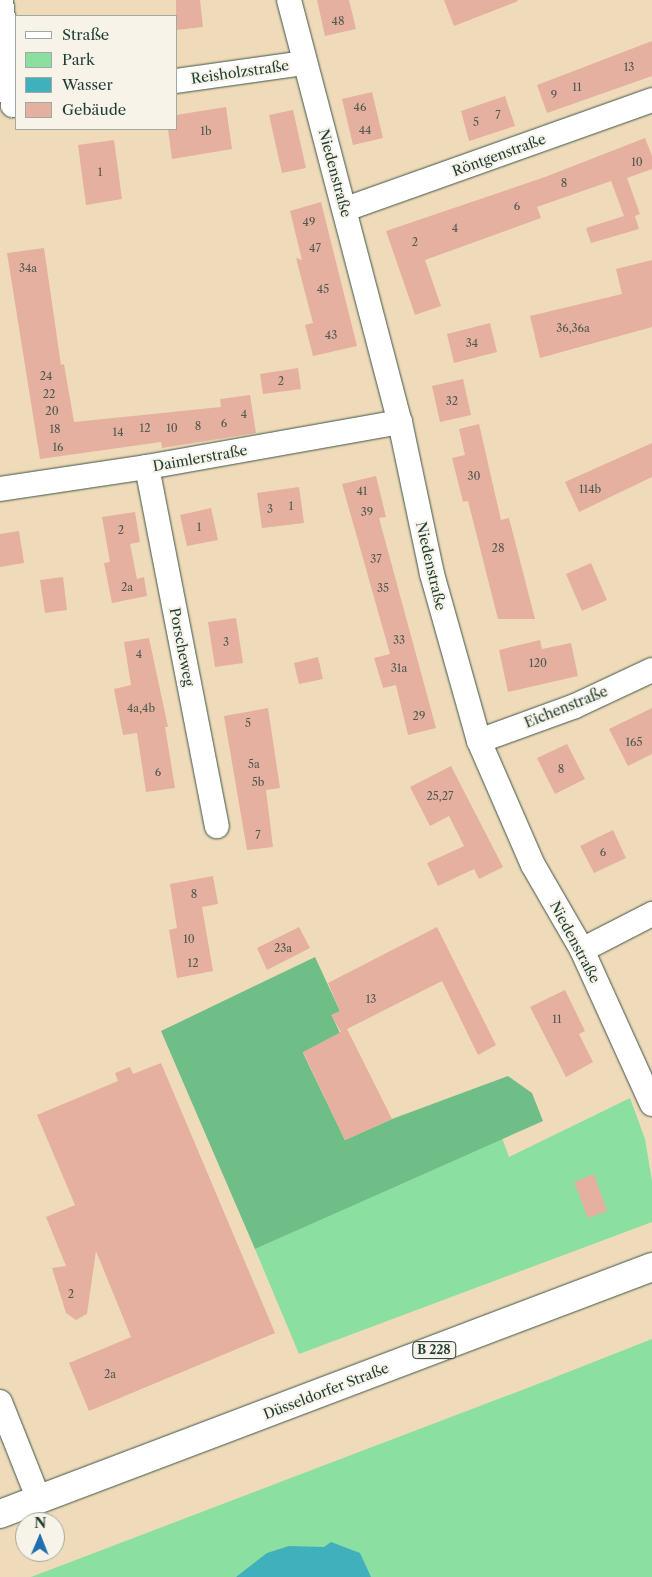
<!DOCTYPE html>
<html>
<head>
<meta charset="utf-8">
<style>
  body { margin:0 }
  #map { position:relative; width:652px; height:1577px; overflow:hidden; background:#efdbb9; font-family:"Libre Caslon Text",serif }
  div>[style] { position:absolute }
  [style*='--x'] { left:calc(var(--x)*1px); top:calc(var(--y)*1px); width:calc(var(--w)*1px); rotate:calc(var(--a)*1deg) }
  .green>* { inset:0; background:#8bdfa1 }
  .forest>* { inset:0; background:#70be87 }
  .water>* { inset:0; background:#41b0bd }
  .building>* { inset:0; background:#e5b0a0 }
  .roads { filter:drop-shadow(0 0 1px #3e5548) drop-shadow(0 0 1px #3e5548) }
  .minor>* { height:24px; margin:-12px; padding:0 12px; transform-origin:12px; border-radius:12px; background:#fff }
  .primary>* { height:28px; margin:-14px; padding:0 14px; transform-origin:14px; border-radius:14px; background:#fff }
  span { translate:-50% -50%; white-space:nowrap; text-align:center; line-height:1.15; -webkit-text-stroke:4px #f7f3e8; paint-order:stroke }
  .number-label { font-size:11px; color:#505a4f }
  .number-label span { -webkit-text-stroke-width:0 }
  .shield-label span { padding:1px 4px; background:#f7f3e8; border:1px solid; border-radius:4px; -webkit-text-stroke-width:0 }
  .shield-label { font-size:12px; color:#1f3d34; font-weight:700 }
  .street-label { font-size:14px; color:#1f3d34 }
  .legend { position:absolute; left:15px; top:15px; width:162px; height:115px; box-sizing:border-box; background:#f7f3e8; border:1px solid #a1aaa0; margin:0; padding:6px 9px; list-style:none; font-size:15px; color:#1f3d34 }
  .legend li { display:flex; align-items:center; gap:10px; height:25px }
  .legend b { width:25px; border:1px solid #a1aaa0 }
  .north { position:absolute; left:15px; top:1512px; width:50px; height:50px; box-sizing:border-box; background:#f7f3e8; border:1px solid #a1aaa0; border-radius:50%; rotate:1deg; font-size:14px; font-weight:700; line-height:20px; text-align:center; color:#1f3d34 }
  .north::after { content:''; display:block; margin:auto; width:18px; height:22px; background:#1f6fb2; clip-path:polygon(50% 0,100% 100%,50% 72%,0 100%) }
</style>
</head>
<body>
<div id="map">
  <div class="green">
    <div style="clip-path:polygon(630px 1098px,645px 1139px,652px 1181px,652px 1222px,299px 1354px,255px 1249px,502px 1138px,509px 1157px)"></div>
    <div style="clip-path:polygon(652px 1339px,652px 1577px,31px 1577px,530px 1387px)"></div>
  </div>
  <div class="forest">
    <div style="clip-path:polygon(315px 957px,340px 1011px,332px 1016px,340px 1033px,303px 1053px,345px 1140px,392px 1119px,508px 1076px,532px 1093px,543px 1121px,255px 1249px,161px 1031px)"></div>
  </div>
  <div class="water">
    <div style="clip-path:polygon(331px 1542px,360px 1553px,371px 1577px,236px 1577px,267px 1553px,289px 1546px,324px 1547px)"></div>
  </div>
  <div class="building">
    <div style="clip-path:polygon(176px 0,200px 0,203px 27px,176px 30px)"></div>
    <div style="clip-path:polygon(317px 0,349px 0,356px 29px,325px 36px)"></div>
    <div style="clip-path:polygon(444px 0,517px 0,518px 1px,454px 26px)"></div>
    <div style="clip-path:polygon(652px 41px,652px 76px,547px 113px,537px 85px)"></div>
    <div style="clip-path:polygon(372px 92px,383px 138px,353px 145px,342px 99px)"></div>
    <div style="clip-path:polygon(505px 96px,515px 126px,469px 141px,461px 111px)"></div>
    <div style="clip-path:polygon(226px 107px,232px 149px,172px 159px,168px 129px,176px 129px,176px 115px)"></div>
    <div style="clip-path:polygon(293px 110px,306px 168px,282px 173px,269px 115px)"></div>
    <div style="clip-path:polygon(645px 138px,652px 156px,652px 169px,627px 178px,640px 214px,635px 216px,639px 229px,591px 243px,586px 228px,624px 216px,611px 181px,537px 207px,541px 218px,425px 260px,441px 306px,415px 315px,386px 231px,545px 177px)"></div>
    <div style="clip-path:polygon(114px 140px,122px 199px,86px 205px,78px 145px)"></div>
    <div style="clip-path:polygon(321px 202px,357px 346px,313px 356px,305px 325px,313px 323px,296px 258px,302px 260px,290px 211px)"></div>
    <div style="clip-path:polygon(44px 248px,61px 365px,64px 364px,74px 422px,221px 407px,220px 399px,250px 395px,256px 433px,162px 448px,161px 442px,40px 459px,7px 253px)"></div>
    <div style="clip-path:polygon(652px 260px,652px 327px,540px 358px,530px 316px,622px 294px,616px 269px)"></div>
    <div style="clip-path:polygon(490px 323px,497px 352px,454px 363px,447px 334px)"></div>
    <div style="clip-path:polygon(298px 368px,301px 389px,263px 394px,260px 374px)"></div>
    <div style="clip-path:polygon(463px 379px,471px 415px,440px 422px,432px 386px)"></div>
    <div style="clip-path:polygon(479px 424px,501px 520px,509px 518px,535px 619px,498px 619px,468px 501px,463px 502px,452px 458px,465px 455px,459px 429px)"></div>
    <div style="clip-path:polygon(652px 443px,652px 477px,579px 512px,565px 482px)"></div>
    <div style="clip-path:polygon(376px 476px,386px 517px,379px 518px,436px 728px,408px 735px,396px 685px,383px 688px,374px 658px,390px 654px,342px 484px)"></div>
    <div style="clip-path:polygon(299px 487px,304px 523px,262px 528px,257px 493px)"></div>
    <div style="clip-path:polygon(211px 508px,218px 540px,187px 546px,180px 515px)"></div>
    <div style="clip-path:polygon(135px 512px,140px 542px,130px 544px,137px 579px,144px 577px,147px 596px,112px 603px,104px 563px,110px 562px,102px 517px)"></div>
    <div style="clip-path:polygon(19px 531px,24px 563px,0 567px,0 534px)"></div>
    <div style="clip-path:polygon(591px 563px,607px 600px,582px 611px,566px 574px)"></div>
    <div style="clip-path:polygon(63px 577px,67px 610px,45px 613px,40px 580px)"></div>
    <div style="clip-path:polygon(236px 618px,243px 663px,215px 667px,208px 622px)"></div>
    <div style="clip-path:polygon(149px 638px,168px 727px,165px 727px,175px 788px,146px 792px,137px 733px,123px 735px,114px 689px,131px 685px,124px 642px)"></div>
    <div style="clip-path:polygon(540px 640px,542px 649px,571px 643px,578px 676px,508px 692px,499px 650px)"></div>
    <div style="clip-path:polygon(318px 657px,323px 679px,299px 684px,294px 663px)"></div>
    <div style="clip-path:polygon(268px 708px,280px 788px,266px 790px,273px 847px,247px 850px,224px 716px)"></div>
    <div style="clip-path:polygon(652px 708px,652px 754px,628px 766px,609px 729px)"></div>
    <div style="clip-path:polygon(567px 744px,585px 779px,555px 794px,537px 758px)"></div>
    <div style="clip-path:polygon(451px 766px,503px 867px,479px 879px,474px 869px,438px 886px,427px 863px,464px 846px,449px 816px,430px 826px,410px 787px)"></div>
    <div style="clip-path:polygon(613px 830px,626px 858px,594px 873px,580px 846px)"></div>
    <div style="clip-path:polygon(213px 876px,218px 904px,202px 907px,213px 971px,177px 978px,169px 930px,177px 928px,170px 884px)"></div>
    <div style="clip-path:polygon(299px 927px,310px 948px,267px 970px,257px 948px)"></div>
    <div style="clip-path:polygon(437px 927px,496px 1045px,478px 1055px,442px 981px,347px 1029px,392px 1119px,345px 1140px,303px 1052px,341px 1032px,331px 1015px,340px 1011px,328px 983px)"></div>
    <div style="clip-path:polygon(565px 990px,585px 1031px,579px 1034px,593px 1062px,566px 1077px,530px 1007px)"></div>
    <div style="clip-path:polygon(161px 1063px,275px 1333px,89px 1411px,69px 1363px,131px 1337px,96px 1251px,87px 1314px,76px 1320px,66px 1313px,52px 1268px,66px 1266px,46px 1217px,75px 1205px,37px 1115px,118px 1081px,115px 1073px,130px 1067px,133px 1074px)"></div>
    <div style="clip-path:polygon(594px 1174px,607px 1211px,588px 1218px,574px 1182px)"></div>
  </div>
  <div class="roads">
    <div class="minor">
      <div style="--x:1;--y:0;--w:106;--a:83.5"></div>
      <div style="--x:289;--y:0;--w:436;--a:75.3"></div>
      <div style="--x:400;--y:422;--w:155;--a:78.1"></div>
      <div style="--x:432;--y:574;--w:173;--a:74.3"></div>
      <div style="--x:479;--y:741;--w:135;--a:66.5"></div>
      <div style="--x:533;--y:865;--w:98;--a:60"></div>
      <div style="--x:582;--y:950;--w:169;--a:65.6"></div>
      <div style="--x:176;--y:81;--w:129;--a:-8"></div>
      <div style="--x:346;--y:209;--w:325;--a:-19.6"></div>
      <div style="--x:147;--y:467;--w:366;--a:79"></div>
      <div style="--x:0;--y:489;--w:149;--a:-8.5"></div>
      <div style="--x:147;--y:467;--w:257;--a:-10.1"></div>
      <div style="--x:479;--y:741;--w:102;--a:-20"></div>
      <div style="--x:575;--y:706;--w:85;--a:-25.1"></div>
      <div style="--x:582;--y:950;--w:79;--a:-27.2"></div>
      <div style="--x:0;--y:1402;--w:105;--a:68.3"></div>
    </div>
    <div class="primary">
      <div style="--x:0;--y:1514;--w:697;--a:-20.75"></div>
    </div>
  </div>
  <div class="number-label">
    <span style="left:338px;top:21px">48</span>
    <span style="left:629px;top:67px">13</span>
    <span style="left:577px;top:87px">11</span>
    <span style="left:554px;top:95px">9</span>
    <span style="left:360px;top:107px">46</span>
    <span style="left:498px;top:115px">7</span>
    <span style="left:476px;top:122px">5</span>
    <span style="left:365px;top:130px">44</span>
    <span style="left:206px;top:131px">1b</span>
    <span style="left:637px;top:162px">10</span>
    <span style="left:100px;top:172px">1</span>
    <span style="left:564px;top:183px">8</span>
    <span style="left:517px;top:206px">6</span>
    <span style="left:309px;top:222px">49</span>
    <span style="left:455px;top:228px">4</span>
    <span style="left:415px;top:242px">2</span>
    <span style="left:315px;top:248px">47</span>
    <span style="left:28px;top:268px">34a</span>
    <span style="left:323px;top:289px">45</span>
    <span style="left:573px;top:328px">36,36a</span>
    <span style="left:331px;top:335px">43</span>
    <span style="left:472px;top:343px">34</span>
    <span style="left:46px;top:376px">24</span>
    <span style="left:281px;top:381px">2</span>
    <span style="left:49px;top:394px">22</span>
    <span style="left:452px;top:401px">32</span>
    <span style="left:52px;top:411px">20</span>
    <span style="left:244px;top:414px">4</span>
    <span style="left:224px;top:423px">6</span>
    <span style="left:198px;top:426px">8</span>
    <span style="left:145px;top:428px">12</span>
    <span style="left:172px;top:428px">10</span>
    <span style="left:55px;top:429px">18</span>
    <span style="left:118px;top:432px">14</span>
    <span style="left:58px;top:447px">16</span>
    <span style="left:474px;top:476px">30</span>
    <span style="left:590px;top:489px">114b</span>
    <span style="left:362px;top:491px">41</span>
    <span style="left:291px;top:506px">1</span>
    <span style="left:270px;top:509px">3</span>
    <span style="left:367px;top:512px">39</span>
    <span style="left:199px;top:527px">1</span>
    <span style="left:121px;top:530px">2</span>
    <span style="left:498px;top:548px">28</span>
    <span style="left:376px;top:559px">37</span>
    <span style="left:127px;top:587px">2a</span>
    <span style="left:383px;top:588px">35</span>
    <span style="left:399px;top:640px">33</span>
    <span style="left:226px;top:642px">3</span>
    <span style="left:139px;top:654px">4</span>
    <span style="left:538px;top:663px">120</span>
    <span style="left:399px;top:668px">31a</span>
    <span style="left:141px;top:708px">4a,4b</span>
    <span style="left:419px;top:716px">29</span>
    <span style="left:248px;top:723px">5</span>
    <span style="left:634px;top:742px">165</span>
    <span style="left:254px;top:764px">5a</span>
    <span style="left:561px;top:769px">8</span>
    <span style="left:158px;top:772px">6</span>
    <span style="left:258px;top:782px">5b</span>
    <span style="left:440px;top:796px">25,27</span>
    <span style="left:258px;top:835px">7</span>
    <span style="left:603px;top:852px">6</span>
    <span style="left:194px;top:894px">8</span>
    <span style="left:189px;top:939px">10</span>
    <span style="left:283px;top:948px">23a</span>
    <span style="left:193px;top:963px">12</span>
    <span style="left:371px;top:999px">13</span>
    <span style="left:557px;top:1019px">11</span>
    <span style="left:71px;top:1294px">2</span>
    <span style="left:110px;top:1374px">2a</span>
  </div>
  <div class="shield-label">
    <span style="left:434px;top:1350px">B 228</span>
  </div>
  <div class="street-label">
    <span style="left:240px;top:72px;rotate:-8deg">Reisholzstraße</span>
    <span style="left:499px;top:155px;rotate:-20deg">Röntgenstraße</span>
    <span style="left:335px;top:173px;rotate:75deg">Niedenstraße</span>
    <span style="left:200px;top:458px;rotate:-10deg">Daimlerstraße</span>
    <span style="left:431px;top:566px;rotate:77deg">Niedenstraße</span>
    <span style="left:182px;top:647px;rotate:79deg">Porscheweg</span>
    <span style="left:566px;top:707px;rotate:-22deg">Eichenstraße</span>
    <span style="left:575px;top:942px;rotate:62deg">Niedenstraße</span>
    <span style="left:326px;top:1391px;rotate:-21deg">Düsseldorfer Straße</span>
  </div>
  <ul class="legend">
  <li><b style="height:6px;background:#fff"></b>Straße</li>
  <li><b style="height:14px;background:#8bdfa1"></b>Park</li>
  <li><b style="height:14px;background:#41b0bd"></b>Wasser</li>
  <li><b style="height:14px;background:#e5b0a0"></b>Gebäude</li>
  </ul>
  <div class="north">N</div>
</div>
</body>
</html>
